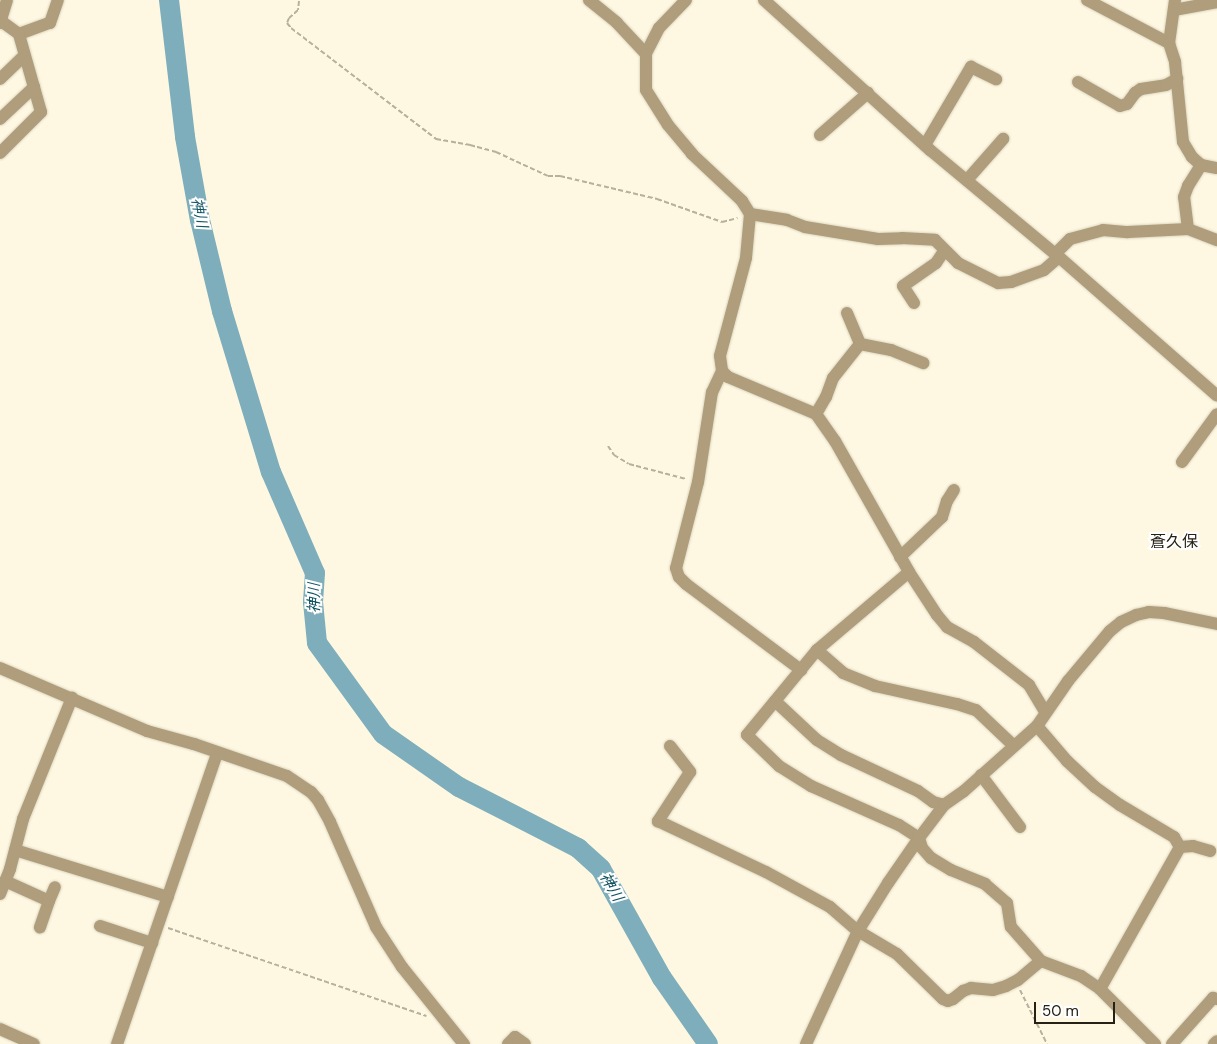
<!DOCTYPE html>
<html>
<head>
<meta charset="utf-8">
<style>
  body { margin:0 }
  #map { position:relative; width:1217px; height:1044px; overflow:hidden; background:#fef8e2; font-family:"DM Sans","Noto Sans JP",sans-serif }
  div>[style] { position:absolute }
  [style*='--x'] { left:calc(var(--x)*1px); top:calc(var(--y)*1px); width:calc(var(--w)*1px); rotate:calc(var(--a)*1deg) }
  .river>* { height:20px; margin:-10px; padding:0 10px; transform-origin:10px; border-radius:10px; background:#7eaebb }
  .path>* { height:2px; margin-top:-1px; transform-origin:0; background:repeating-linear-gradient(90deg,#b6b09d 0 5px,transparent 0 7.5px) }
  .roads { filter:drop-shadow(0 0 1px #dbd6c1) drop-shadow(0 0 1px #dbd6c1) }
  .minor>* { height:12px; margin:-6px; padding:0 6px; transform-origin:6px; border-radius:6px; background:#af9d7b }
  span { translate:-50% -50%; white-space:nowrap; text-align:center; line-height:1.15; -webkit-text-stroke:4px #fff; paint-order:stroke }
  .water-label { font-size:15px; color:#115462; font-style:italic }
  .quarter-label { font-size:16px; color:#252114 }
  .scale { position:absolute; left:1034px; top:1002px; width:81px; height:22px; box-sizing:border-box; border:2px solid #252114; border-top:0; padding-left:6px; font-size:15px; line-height:18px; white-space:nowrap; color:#252114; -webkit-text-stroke:4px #fff; paint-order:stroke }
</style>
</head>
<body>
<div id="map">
  <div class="river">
    <div style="--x:169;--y:0;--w:138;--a:83.3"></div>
    <div style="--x:185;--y:137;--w:84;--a:79.8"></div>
    <div style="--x:200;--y:220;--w:94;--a:76.4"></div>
    <div style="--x:222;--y:311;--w:168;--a:73.1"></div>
    <div style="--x:271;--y:472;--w:110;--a:66.5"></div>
    <div style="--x:315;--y:573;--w:29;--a:94"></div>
    <div style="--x:313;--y:602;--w:41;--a:84.4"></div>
    <div style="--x:317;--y:643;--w:112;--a:54"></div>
    <div style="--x:383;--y:734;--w:93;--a:34.9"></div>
    <div style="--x:459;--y:787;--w:134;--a:27.1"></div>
    <div style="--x:578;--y:848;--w:31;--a:42"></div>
    <div style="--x:601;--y:869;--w:125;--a:60.8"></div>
    <div style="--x:662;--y:978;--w:80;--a:55.1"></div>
  </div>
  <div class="path">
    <div style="--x:299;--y:1;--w:9;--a:96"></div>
    <div style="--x:298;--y:10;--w:12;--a:138"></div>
    <div style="--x:289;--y:18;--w:5;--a:112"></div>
    <div style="--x:287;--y:23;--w:6;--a:51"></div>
    <div style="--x:291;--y:28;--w:183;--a:37.4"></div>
    <div style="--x:436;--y:139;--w:35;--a:10"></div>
    <div style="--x:470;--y:145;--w:27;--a:15"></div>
    <div style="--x:496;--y:152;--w:57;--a:24.8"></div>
    <div style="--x:548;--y:176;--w:12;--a:0"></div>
    <div style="--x:560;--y:176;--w:100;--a:13.3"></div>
    <div style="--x:657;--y:199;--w:69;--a:19.5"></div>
    <div style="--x:722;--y:222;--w:16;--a:-14"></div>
    <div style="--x:608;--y:446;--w:11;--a:56"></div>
    <div style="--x:614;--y:455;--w:17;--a:31"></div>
    <div style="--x:629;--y:464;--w:59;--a:14.7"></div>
    <div style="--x:168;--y:928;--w:273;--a:18.8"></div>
    <div style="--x:1020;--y:990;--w:60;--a:63.4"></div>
  </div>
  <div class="roads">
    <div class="minor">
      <div style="--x:589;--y:0;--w:36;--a:39"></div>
      <div style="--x:617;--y:23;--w:42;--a:46.9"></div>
      <div style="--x:686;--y:0;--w:39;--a:134"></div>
      <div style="--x:659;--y:28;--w:29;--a:117"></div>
      <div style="--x:646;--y:54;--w:36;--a:90"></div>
      <div style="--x:646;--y:90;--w:41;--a:57.8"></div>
      <div style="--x:668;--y:125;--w:38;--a:50"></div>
      <div style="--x:692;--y:154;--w:69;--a:43.2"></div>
      <div style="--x:742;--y:201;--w:15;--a:58"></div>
      <div style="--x:750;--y:214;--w:44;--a:95.2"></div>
      <div style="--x:746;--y:258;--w:101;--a:104.9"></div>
      <div style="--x:720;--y:356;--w:15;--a:82"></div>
      <div style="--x:722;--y:371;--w:8;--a:45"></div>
      <div style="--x:728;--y:377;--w:95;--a:22.8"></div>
      <div style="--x:816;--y:414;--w:33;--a:55"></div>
      <div style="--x:835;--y:441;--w:150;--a:60.5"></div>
      <div style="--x:909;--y:572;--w:51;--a:56.9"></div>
      <div style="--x:937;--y:615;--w:16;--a:50"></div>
      <div style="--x:947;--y:627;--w:31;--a:29"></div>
      <div style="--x:974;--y:642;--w:70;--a:38"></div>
      <div style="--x:1029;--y:685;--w:31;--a:59"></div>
      <div style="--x:764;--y:0;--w:224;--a:42.1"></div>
      <div style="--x:930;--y:150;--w:168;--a:39.7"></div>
      <div style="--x:1059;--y:257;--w:210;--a:41.3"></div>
      <div style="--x:1087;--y:0;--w:93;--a:27.7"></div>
      <div style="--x:1175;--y:0;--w:43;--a:97.9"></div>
      <div style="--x:1169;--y:43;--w:20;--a:72"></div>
      <div style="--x:1175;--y:62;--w:80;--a:84.3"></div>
      <div style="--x:1183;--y:142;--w:17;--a:59"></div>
      <div style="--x:1192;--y:157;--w:12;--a:42"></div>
      <div style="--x:1201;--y:165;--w:16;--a:11"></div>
      <div style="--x:1174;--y:10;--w:44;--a:-10.5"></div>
      <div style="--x:0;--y:23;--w:24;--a:-73"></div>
      <div style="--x:19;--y:34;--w:33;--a:-20"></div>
      <div style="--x:50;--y:23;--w:24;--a:-71"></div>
      <div style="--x:0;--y:79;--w:33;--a:-44"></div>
      <div style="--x:1078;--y:82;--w:48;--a:29.7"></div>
      <div style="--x:1120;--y:106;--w:7;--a:-16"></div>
      <div style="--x:1127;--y:104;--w:14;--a:-54"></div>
      <div style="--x:1135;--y:93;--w:7;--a:-34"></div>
      <div style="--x:1141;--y:89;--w:25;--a:-9"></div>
      <div style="--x:1166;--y:85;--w:13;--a:-29"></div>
      <div style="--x:0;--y:119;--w:47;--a:-43.3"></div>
      <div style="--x:820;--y:135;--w:64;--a:-41.2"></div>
      <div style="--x:925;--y:145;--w:91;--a:-59.5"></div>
      <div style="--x:971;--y:67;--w:28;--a:26"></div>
      <div style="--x:0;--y:153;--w:58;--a:-45"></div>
      <div style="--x:41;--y:112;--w:81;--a:-105.8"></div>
      <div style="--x:19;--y:34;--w:22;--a:-144"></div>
      <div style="--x:967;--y:180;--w:55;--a:-48.7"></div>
      <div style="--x:750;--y:214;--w:37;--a:9"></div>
      <div style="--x:787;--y:220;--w:19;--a:21"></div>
      <div style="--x:805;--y:227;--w:74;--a:9.3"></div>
      <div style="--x:878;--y:239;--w:24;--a:-2"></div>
      <div style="--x:902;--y:238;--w:33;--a:3"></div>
      <div style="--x:935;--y:240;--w:33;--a:45"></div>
      <div style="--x:958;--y:263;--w:45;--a:26.6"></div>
      <div style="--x:998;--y:283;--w:13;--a:-4"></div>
      <div style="--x:1011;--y:282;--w:35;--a:-20"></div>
      <div style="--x:1044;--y:270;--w:20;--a:-41"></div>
      <div style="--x:1188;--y:229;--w:32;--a:-97"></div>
      <div style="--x:1184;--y:197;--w:12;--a:-70"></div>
      <div style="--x:1188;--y:186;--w:25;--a:-58"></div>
      <div style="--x:1055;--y:254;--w:21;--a:-45"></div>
      <div style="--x:1070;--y:239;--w:34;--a:-15"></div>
      <div style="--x:1103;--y:230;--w:25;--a:5"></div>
      <div style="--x:1128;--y:232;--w:60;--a:-2.9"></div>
      <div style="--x:1188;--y:229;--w:31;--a:21"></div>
      <div style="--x:914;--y:303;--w:20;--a:-123"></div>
      <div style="--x:903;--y:286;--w:40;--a:-34.9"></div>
      <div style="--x:936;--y:263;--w:14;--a:-56"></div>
      <div style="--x:847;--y:313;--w:34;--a:67"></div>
      <div style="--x:722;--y:371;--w:23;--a:115"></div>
      <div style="--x:712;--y:392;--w:91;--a:98.8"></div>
      <div style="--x:698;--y:482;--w:89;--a:104.3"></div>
      <div style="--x:676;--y:568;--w:9;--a:72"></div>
      <div style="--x:679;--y:577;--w:10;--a:45"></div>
      <div style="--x:686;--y:584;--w:144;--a:36.8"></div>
      <div style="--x:816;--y:414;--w:20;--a:-60"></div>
      <div style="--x:826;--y:397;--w:20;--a:-70"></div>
      <div style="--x:833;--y:378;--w:43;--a:-51.5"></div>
      <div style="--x:860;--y:344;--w:32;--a:11"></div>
      <div style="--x:891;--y:350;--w:35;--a:22"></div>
      <div style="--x:1182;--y:462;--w:59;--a:-53.9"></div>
      <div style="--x:900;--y:557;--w:58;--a:-43.6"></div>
      <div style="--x:942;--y:517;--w:17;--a:-73"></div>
      <div style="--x:947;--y:501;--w:13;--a:-58"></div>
      <div style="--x:909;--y:572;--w:121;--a:139.7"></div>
      <div style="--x:817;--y:650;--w:110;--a:129.5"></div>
      <div style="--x:747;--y:735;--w:45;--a:44.1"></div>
      <div style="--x:779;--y:766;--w:38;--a:32"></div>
      <div style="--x:811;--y:786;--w:96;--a:23.9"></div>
      <div style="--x:899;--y:825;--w:24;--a:33"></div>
      <div style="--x:919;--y:838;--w:10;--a:73"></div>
      <div style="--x:922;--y:848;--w:13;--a:48"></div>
      <div style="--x:931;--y:858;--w:23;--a:31"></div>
      <div style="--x:951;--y:870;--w:37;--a:22"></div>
      <div style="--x:985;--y:884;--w:29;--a:41"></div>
      <div style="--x:1007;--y:903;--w:24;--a:81"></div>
      <div style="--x:1011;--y:927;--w:45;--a:48.6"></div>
      <div style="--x:1041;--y:961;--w:43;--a:20.6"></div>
      <div style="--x:1081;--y:976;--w:23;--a:34"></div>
      <div style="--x:1100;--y:989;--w:78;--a:45"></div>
      <div style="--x:817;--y:650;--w:35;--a:41"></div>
      <div style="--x:843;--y:673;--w:35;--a:22"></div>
      <div style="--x:875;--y:686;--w:84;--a:12.4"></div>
      <div style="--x:957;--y:704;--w:20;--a:18"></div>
      <div style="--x:976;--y:710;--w:51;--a:43.4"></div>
      <div style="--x:0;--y:668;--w:160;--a:23.2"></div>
      <div style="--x:147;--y:731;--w:49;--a:15.5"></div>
      <div style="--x:194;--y:744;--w:98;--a:19"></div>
      <div style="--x:287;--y:776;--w:29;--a:34"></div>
      <div style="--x:311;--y:792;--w:11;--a:49"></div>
      <div style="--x:318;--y:800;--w:25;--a:61"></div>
      <div style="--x:330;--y:822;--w:115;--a:66.3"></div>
      <div style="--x:376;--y:927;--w:48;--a:57"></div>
      <div style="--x:402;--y:967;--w:99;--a:51.2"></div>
      <div style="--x:775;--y:701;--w:57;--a:42.9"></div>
      <div style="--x:817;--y:740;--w:28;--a:32"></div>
      <div style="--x:841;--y:755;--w:85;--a:25.1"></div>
      <div style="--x:918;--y:791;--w:19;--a:36"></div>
      <div style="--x:933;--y:802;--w:11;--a:15"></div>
      <div style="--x:1037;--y:726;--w:46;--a:49.4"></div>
      <div style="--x:1067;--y:761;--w:38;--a:43"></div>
      <div style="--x:1095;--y:787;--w:31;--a:36"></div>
      <div style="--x:1120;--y:805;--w:63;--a:30.7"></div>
      <div style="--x:1174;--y:837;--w:12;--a:59"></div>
      <div style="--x:1180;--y:847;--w:163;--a:119.4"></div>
      <div style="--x:670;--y:746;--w:33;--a:52"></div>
      <div style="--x:690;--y:772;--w:59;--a:123.1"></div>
      <div style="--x:658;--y:821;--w:119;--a:25.3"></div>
      <div style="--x:766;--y:872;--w:73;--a:28.7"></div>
      <div style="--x:830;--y:907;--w:37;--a:41"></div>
      <div style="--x:858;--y:931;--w:45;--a:30.5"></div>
      <div style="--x:897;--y:954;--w:64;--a:44.4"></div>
      <div style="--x:943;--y:999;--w:5;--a:22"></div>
      <div style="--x:948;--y:1001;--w:5;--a:-22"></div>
      <div style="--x:953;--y:999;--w:13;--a:-39"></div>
      <div style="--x:963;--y:991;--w:9;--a:-21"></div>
      <div style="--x:971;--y:988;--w:22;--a:5"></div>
      <div style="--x:993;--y:990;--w:14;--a:-17"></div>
      <div style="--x:1006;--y:986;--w:13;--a:-27"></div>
      <div style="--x:1018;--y:980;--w:30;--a:-40"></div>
      <div style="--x:981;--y:775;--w:65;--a:53.1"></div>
      <div style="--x:1180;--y:847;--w:13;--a:-4"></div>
      <div style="--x:1193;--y:846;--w:18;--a:16"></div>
      <div style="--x:15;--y:850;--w:160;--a:17.1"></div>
      <div style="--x:5;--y:881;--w:48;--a:24.4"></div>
      <div style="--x:49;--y:901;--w:28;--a:109"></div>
      <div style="--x:0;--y:894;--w:27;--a:-68"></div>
      <div style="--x:10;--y:869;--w:52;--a:-75.4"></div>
      <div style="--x:23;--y:819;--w:131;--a:-68"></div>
      <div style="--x:49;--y:901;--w:15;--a:-67"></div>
      <div style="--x:100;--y:926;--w:55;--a:18.1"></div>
      <div style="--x:0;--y:1029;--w:37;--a:24"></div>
      <div style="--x:117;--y:1044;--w:308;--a:-71"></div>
      <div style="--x:508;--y:1044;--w:10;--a:-45"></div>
      <div style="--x:515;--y:1037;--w:12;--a:35"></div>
      <div style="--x:806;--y:1044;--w:124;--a:-65.3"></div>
      <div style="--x:858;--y:931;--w:57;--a:-58"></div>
      <div style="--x:888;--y:883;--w:55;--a:-55.4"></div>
      <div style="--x:919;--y:838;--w:41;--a:-52.9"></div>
      <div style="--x:944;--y:805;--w:24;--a:-35"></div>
      <div style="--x:964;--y:791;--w:98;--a:-41.7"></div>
      <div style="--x:1037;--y:726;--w:55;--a:-55.4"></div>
      <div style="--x:1068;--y:681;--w:65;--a:-50"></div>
      <div style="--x:1110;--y:631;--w:14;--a:-39"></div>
      <div style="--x:1121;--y:622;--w:17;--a:-25"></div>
      <div style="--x:1136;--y:615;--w:13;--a:-13"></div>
      <div style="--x:1149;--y:612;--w:15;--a:4"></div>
      <div style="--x:1164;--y:613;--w:54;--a:11.7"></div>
      <div style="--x:1172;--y:1044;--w:62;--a:-48.3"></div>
      <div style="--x:1213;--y:998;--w:4;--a:14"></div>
      <div style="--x:1214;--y:1044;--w:4;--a:-45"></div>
    </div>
  </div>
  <div class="water-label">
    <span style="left:199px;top:213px;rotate:79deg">神川</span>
    <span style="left:315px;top:598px;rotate:-90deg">神川</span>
    <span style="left:611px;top:887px;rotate:60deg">神川</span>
  </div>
  <div class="quarter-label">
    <span style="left:1174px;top:542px">蒼久保</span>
  </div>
  <div class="scale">50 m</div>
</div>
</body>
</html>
